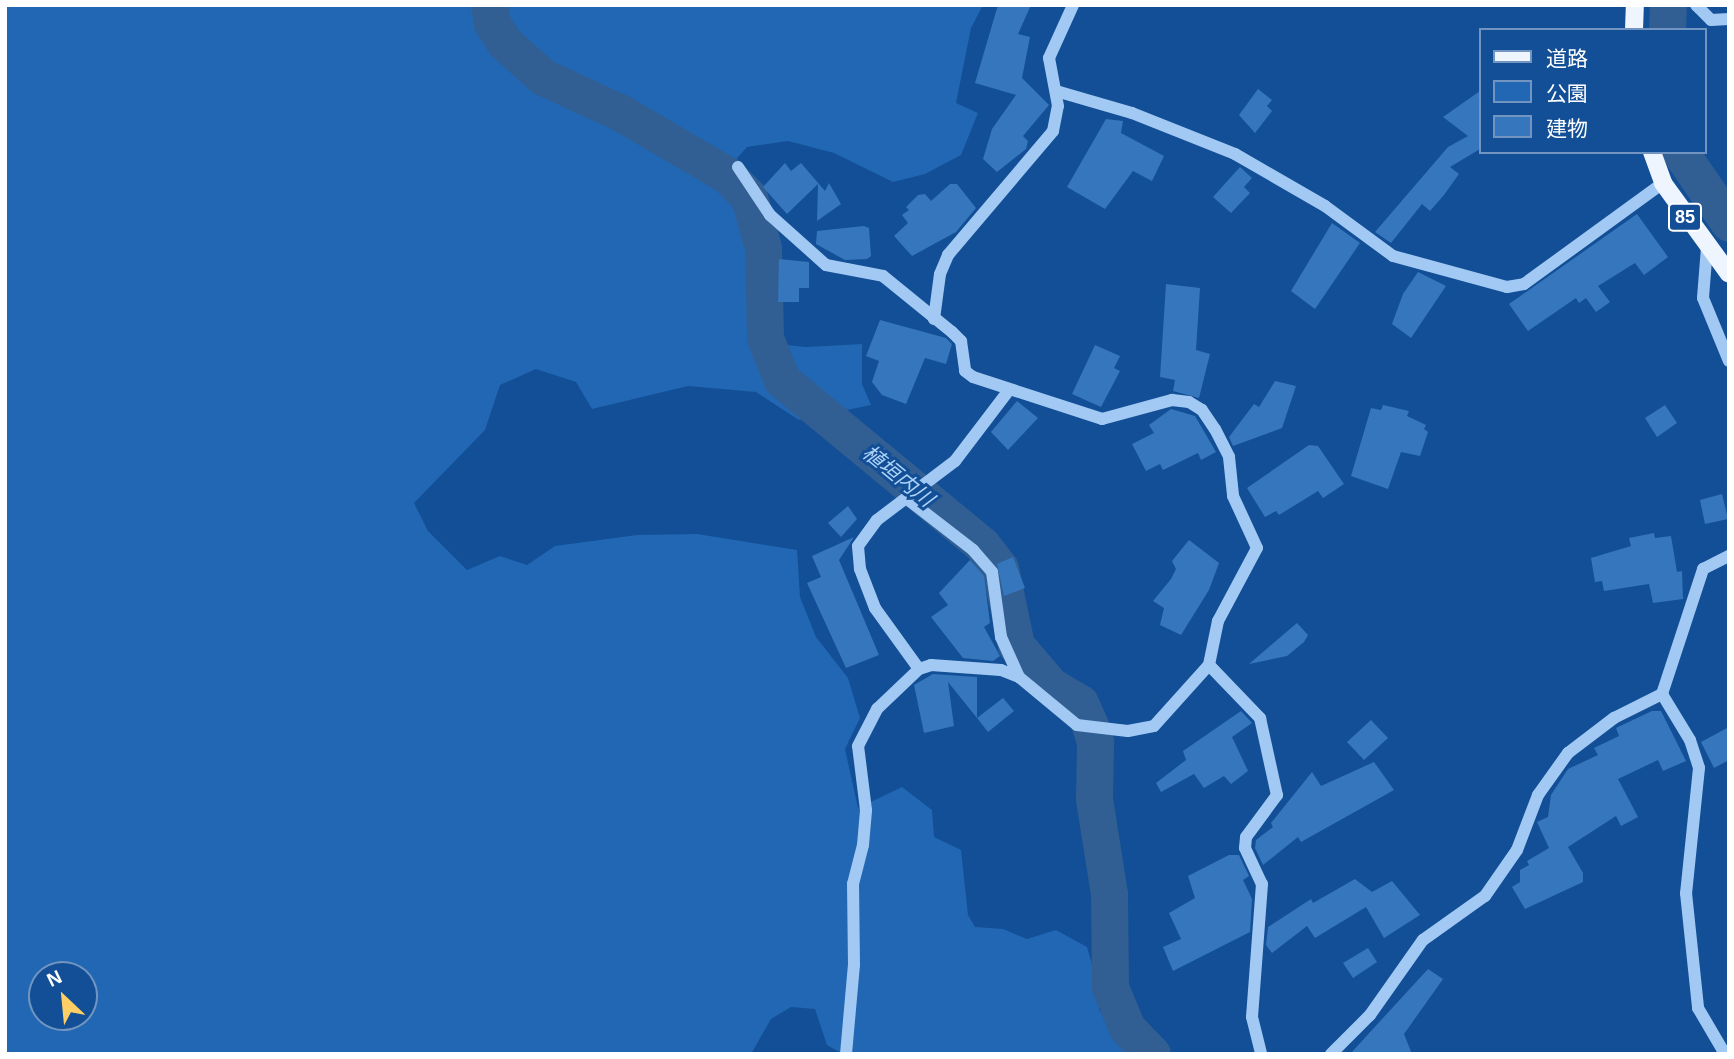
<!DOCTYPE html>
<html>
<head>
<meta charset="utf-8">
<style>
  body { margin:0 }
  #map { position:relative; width:1734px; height:1059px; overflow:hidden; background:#124f96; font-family:Helvetica,"Noto Sans JP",sans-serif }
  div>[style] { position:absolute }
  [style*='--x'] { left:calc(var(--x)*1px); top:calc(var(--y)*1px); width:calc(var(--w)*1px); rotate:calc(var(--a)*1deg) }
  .green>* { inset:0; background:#2167b3 }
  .river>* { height:37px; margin:-18.5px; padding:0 18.5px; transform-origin:18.5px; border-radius:18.5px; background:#325f93 }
  .building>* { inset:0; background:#3676bc }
  .minor>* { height:12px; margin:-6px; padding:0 6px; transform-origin:6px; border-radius:6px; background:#a2c9f3 }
  .major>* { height:18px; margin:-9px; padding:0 9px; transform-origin:9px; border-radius:9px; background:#eef5ff }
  span { translate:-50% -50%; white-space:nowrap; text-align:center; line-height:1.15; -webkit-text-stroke:6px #124f96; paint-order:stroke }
  .shield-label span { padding:2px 5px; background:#124f96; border:2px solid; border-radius:5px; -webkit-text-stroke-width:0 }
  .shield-label { font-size:18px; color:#fff; font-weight:700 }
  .water-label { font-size:21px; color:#aed3fa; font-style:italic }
  .frame { position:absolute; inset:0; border:7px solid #fff; pointer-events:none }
  .legend { position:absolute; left:1479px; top:28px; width:228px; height:126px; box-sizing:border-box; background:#124f96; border:2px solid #7195c0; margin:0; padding:9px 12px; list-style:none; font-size:21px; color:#fff }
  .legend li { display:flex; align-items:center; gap:14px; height:35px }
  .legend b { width:35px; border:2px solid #7195c0 }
  .north { position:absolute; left:28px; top:961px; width:70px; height:70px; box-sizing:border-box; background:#124f96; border:2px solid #7195c0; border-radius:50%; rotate:334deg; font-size:19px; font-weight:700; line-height:28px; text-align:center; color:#fff }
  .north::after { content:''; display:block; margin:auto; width:24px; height:32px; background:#ffce64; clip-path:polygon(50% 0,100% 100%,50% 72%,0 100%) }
</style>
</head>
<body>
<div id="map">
  <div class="green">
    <div style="clip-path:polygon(evenodd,5px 5px,983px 5px,971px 28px,956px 103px,978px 113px,961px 155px,925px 174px,893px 182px,834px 153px,788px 141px,747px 147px,722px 175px,737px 191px,749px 220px,756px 342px,806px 347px,862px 344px,862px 384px,871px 405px,799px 420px,756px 392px,688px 386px,592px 409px,576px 382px,536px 369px,500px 385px,485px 430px,414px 503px,428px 531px,467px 570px,500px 556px,527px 565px,555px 546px,637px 535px,697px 534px,797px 550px,800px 597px,816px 637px,848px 678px,860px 718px,845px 749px,858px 808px,902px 787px,932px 810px,934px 837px,961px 850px,968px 915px,975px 927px,1003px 929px,1027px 939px,1056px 930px,1087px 947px,1098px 985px,1099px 1010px,1130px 1054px,843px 1054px,827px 1045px,815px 1009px,791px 1007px,771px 1019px,751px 1054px,5px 1054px,5px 5px,42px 975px,84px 975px,84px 1017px,42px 1017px,42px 975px)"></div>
  </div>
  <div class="river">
    <div style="--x:489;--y:5;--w:18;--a:81"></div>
    <div style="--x:492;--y:23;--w:24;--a:57"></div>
    <div style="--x:505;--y:43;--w:51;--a:41.8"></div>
    <div style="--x:543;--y:77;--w:86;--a:24.8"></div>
    <div style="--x:621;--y:113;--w:123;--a:30.3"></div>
    <div style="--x:727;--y:175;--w:31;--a:45"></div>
    <div style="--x:749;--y:197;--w:53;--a:74.6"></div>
    <div style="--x:763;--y:248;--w:90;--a:88.7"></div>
    <div style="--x:765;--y:338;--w:45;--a:68"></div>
    <div style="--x:782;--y:380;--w:259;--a:39.5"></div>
    <div style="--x:982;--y:545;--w:29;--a:52"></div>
    <div style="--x:1000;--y:568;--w:79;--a:78.3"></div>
    <div style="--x:1016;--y:645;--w:52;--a:49.6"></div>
    <div style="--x:1050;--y:685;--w:35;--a:31"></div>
    <div style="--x:1080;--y:703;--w:22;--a:66"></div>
    <div style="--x:1089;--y:723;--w:20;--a:72"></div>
    <div style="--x:1095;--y:742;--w:57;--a:91"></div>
    <div style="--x:1094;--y:799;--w:96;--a:81"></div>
    <div style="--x:1109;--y:894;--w:93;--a:89.4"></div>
    <div style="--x:1110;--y:987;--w:44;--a:67.5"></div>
    <div style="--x:1127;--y:1028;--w:36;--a:46"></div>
    <div style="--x:1667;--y:30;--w:25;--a:-88"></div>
    <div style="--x:1680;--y:152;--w:86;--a:55.4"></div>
  </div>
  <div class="building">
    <div style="clip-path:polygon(998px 5px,1031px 5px,1018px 34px,1030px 37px,1022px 78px,1049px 105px,1023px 136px,1028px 141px,1026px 149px,997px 172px,983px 159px,992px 129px,1016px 95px,975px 83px)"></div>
    <div style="clip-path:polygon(1258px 89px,1272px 100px,1267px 106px,1272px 111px,1255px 133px,1239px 115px)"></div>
    <div style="clip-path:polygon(1480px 91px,1480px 149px,1450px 167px,1459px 174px,1444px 195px,1430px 211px,1422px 204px,1391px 243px,1375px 232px,1448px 147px,1468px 136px,1443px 117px)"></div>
    <div style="clip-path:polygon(1106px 119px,1123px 121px,1121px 133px,1164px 156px,1152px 181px,1133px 171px,1105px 209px,1067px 187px)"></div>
    <div style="clip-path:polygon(785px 163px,791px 171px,801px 163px,825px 191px,829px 183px,841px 204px,817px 221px,818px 184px,787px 214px,763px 187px)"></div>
    <div style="clip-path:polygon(1240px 167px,1252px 178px,1244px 187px,1250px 193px,1231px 213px,1213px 197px)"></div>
    <div style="clip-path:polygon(950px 184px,957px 184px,976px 208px,956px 232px,912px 256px,894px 236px,908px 223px,902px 215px,909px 210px,906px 207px,918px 195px,925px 194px,931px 201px)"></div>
    <div style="clip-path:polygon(1637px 214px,1668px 257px,1644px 275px,1635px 263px,1598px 286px,1610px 302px,1596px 312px,1586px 298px,1579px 303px,1576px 298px,1528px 331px,1509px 304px)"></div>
    <div style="clip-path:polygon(1332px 223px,1360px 243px,1315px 309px,1291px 291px)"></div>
    <div style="clip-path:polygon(864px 226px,869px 228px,871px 256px,867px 259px,845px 260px,816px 244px,817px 231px)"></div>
    <div style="clip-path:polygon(779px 259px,809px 262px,809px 288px,799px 288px,799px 302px,778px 302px)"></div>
    <div style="clip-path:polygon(1418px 272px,1446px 286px,1411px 338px,1392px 324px,1403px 294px)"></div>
    <div style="clip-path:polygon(1166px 284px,1200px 288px,1196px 350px,1210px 354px,1199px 398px,1173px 391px,1175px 380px,1160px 377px)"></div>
    <div style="clip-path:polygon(880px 320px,946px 338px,952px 344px,946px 364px,925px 358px,906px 404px,882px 395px,872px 382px,879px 361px,866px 356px)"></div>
    <div style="clip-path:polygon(1095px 345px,1120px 356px,1114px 368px,1120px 371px,1101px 407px,1072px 394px)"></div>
    <div style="clip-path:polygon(1275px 381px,1296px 386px,1282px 428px,1233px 446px,1229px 437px,1254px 404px,1259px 407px)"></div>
    <div style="clip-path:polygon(1017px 401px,1038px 418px,1008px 450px,991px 432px)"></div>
    <div style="clip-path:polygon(1383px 405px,1409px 411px,1407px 416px,1426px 425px,1424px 429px,1428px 432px,1420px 456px,1401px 452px,1388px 489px,1351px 476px,1371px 408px,1381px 410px)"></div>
    <div style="clip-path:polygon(1665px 405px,1677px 423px,1657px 437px,1645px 418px)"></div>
    <div style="clip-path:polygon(1171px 409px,1195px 416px,1216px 452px,1201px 460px,1198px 453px,1163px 470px,1160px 464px,1146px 471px,1132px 444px,1154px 433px,1149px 425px)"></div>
    <div style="clip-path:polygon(1309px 445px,1318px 446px,1344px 484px,1323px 498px,1318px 491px,1279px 515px,1276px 511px,1265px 517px,1247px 488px)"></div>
    <div style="clip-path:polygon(1722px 494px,1728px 519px,1705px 524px,1700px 500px)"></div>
    <div style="clip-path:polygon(848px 506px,857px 519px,841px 537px,828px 523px)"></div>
    <div style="clip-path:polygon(1654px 533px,1655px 538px,1671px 536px,1677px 572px,1682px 571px,1683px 599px,1653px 603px,1649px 584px,1604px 591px,1602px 581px,1595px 582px,1591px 558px,1631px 546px,1629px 538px)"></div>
    <div style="clip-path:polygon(854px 537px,839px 560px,879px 655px,846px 668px,807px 583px,821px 577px,812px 556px)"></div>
    <div style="clip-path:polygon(1189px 540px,1219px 563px,1209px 590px,1181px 635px,1160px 625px,1164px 608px,1153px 601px,1171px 579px,1176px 569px,1172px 561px)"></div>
    <div style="clip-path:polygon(1013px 557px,1025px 588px,1004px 596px,997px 564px)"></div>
    <div style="clip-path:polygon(970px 560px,984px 576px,990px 623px,984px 627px,1000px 656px,993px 661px,963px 658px,931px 617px,948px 605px,939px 593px)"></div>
    <div style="clip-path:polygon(1297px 623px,1308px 635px,1304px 642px,1287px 656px,1249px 664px)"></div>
    <div style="clip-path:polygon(933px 674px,977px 677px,977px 718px,948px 682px,954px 726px,924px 733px,914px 685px)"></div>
    <div style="clip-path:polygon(1003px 698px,1014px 711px,988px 732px,977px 718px)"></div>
    <div style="clip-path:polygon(1241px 711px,1252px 723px,1232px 737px,1248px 771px,1231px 784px,1224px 776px,1204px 788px,1194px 774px,1161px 792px,1156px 783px,1186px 760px,1183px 751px)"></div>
    <div style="clip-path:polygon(1652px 711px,1661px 711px,1686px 761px,1663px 771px,1658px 760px,1618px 779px,1638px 817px,1621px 826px,1616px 816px,1568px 847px,1583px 873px,1583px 882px,1525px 909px,1512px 887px,1520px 882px,1520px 870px,1529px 865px,1527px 861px,1549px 848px,1537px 822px,1548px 817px,1551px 795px,1568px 769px,1598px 755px,1594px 748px,1619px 736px,1616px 728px)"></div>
    <div style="clip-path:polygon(1371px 720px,1388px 738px,1364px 760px,1347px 742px)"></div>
    <div style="clip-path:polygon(1729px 727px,1729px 760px,1714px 768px,1701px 742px)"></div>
    <div style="clip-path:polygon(1374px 762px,1394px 790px,1301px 842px,1298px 837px,1263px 865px,1255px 848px,1256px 840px,1273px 827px,1271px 823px,1312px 772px,1321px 786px)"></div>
    <div style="clip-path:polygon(1229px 855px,1239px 855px,1249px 876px,1243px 880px,1252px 899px,1250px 932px,1173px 971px,1163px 947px,1181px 939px,1169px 913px,1195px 898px,1188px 876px)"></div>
    <div style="clip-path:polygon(1355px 879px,1372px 892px,1392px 881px,1420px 915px,1384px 938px,1366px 907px,1315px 938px,1307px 926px,1272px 953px,1266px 945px,1268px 927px,1311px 899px,1313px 903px)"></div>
    <div style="clip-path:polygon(1368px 948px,1377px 962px,1353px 978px,1343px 963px)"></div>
    <div style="clip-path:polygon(1428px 969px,1443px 979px,1404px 1034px,1412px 1054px,1350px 1054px)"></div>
  </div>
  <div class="minor">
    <div style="--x:1696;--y:5;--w:21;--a:45"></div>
    <div style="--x:1711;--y:20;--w:18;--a:-3"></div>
    <div style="--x:1056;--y:91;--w:79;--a:16.1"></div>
    <div style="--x:1132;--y:113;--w:111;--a:21.7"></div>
    <div style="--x:1235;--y:154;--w:104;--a:30"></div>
    <div style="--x:1325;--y:206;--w:84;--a:36.3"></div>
    <div style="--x:1393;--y:256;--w:118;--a:15.2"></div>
    <div style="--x:1507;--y:287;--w:17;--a:-10"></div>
    <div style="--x:1524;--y:284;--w:172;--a:-36"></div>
    <div style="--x:738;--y:167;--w:58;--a:56.3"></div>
    <div style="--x:770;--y:215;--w:75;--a:41.8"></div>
    <div style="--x:826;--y:265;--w:58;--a:10.9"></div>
    <div style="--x:883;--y:276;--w:89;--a:39.1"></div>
    <div style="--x:952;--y:332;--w:13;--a:45"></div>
    <div style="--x:961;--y:341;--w:30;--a:82"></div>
    <div style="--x:965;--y:371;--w:10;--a:37"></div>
    <div style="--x:973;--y:377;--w:136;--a:18"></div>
    <div style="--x:1102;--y:419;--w:73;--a:-15.2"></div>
    <div style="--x:1172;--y:400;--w:17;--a:7"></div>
    <div style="--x:1189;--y:402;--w:15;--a:32"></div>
    <div style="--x:1202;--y:410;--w:23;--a:56"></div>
    <div style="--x:1215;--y:429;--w:31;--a:63"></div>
    <div style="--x:1229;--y:457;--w:39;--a:84"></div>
    <div style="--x:1233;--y:496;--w:57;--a:65.2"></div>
    <div style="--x:1257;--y:548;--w:83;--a:118.1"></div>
    <div style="--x:1218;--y:621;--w:45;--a:101.6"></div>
    <div style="--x:1209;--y:665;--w:74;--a:46.1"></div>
    <div style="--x:1260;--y:718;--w:79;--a:77.6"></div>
    <div style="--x:1277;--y:795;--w:52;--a:126.4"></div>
    <div style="--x:1246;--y:837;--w:11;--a:95"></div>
    <div style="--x:1245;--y:848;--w:40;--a:65"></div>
    <div style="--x:1262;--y:884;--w:133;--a:94.3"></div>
    <div style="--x:1252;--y:1017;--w:38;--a:76"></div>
    <div style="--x:1707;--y:247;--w:51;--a:94.5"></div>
    <div style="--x:1703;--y:298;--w:68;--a:67.6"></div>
    <div style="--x:934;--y:319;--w:45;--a:-82.4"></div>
    <div style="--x:940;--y:274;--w:21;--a:-67"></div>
    <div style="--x:948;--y:255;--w:162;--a:-49.7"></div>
    <div style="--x:1053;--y:131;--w:25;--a:-79"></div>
    <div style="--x:1058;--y:106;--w:49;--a:-100.6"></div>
    <div style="--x:1049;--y:58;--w:58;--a:-65.6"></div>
    <div style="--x:906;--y:498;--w:85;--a:37.8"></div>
    <div style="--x:973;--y:550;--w:29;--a:49"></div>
    <div style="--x:992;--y:572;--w:66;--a:82.1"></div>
    <div style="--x:1001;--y:637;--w:44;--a:65.8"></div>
    <div style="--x:919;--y:669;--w:13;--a:-18"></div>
    <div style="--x:931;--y:665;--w:70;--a:4.1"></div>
    <div style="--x:1001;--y:670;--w:19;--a:21"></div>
    <div style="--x:1019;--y:677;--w:75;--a:39.6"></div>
    <div style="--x:1077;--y:725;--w:51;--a:6.7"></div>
    <div style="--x:1128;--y:731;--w:26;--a:-11"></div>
    <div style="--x:1154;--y:726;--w:82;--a:-48"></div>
    <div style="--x:1662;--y:694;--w:54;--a:58.7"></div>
    <div style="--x:1690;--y:740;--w:29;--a:72"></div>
    <div style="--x:1699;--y:768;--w:126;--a:95.9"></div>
    <div style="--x:1686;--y:893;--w:116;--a:84"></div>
    <div style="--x:1698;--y:1008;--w:53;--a:59.6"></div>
    <div style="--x:846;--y:1054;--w:89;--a:-84.9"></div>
    <div style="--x:854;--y:965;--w:81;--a:-90.7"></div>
    <div style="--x:853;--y:884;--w:40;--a:-75.6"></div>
    <div style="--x:863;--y:845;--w:35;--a:-85"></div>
    <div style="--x:866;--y:810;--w:64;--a:-97.1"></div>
    <div style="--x:858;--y:746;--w:42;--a:-62.8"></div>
    <div style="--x:877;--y:709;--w:58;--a:-43.6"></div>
    <div style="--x:919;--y:669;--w:75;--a:-125.8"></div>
    <div style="--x:875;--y:608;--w:42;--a:-111"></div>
    <div style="--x:860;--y:569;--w:23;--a:-95"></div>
    <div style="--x:858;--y:546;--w:32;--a:-54"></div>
    <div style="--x:877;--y:520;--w:98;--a:-37.1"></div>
    <div style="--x:955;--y:461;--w:89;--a:-52.7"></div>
    <div style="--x:1331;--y:1054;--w:55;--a:-45"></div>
    <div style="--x:1370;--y:1015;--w:92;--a:-54.8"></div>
    <div style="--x:1423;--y:940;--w:76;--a:-35.4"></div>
    <div style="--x:1485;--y:896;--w:56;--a:-55.2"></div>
    <div style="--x:1517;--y:850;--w:59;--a:-69.1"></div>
    <div style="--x:1538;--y:795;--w:52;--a:-54.5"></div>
    <div style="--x:1568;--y:753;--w:58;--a:-37.3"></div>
    <div style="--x:1614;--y:718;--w:54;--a:-26.6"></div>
    <div style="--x:1662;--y:694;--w:132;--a:-71.8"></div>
    <div style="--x:1703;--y:569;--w:29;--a:-27"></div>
  </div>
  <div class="major">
    <div style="--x:1634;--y:30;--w:25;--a:-88"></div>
    <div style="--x:1652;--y:152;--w:33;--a:70"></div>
    <div style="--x:1663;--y:183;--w:112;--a:54"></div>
  </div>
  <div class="shield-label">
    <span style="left:1685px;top:217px">85</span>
  </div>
  <div class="water-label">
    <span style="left:898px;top:476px;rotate:39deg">植垣内川</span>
  </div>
  <div class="frame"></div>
  <ul class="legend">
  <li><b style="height:9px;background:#eef5ff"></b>道路</li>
  <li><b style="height:19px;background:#2167b3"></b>公園</li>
  <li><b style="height:19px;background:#3676bc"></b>建物</li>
  </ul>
  <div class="north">N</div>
</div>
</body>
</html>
